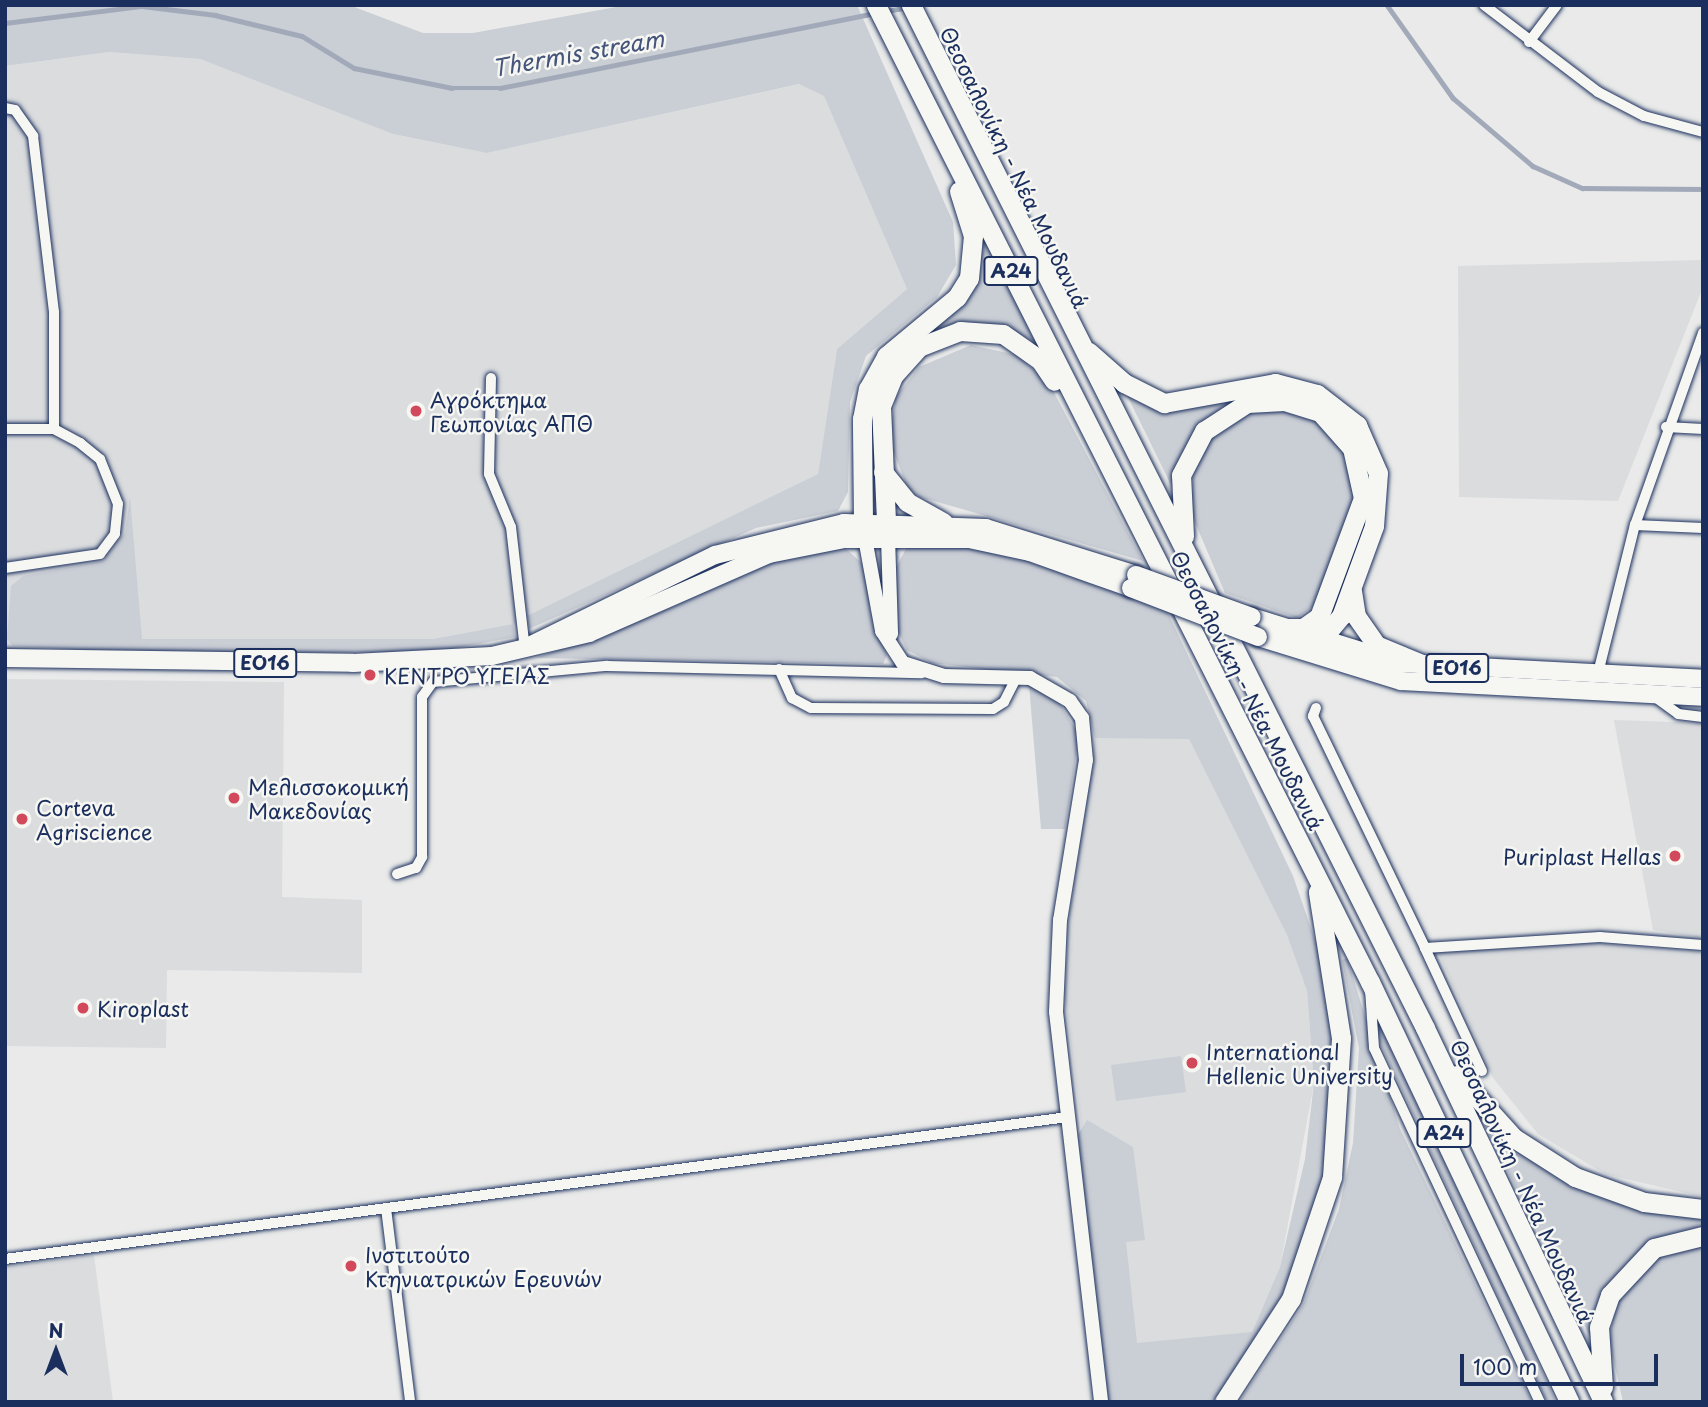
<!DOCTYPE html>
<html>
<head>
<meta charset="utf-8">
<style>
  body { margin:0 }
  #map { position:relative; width:1708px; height:1407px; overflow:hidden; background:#e9eae9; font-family:"Playpen Sans",sans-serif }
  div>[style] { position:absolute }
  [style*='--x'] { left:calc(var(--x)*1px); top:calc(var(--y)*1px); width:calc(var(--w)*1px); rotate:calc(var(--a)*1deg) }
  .built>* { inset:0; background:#dadcde }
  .green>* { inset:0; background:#caced5 }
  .stream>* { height:4.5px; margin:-2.25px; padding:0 2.25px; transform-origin:2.25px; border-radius:2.25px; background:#a2aaba }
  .roads { filter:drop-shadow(0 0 2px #1b2f5e) drop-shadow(0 0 2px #1b2f5e) }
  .minor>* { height:10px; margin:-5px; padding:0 5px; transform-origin:5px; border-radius:5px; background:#f6f6f2 }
  .tertiary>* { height:14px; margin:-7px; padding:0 7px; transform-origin:7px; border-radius:7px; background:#f6f6f2 }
  .primary>* { height:18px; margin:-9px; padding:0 9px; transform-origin:9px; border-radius:9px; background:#f6f6f2 }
  .trunk>* { height:19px; margin:-9.5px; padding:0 9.5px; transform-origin:9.5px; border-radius:9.5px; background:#f6f6f2 }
  .bridges { filter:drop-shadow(0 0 2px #1b2f5e) drop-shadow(0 0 2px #1b2f5e) }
  .primary-bridge>* { height:18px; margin:-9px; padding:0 9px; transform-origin:9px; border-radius:9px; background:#f6f6f2 }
  .dots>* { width:19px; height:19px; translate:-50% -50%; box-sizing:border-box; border:4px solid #f6f6f2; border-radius:50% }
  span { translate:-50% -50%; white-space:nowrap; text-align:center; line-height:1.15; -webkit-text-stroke:5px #f6f6f2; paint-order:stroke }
  .shield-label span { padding:2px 5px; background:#f6f6f2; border:2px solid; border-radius:5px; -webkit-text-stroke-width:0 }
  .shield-label { font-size:19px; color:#1b2f5e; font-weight:700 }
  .street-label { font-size:21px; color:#1b2f5e }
  .poi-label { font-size:21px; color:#1b2f5e }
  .left { translate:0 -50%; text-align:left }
  .right { translate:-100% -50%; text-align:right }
  .water-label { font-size:23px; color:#44547a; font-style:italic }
  .frame { position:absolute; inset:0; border:7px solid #1b2f5e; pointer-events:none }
  .north { position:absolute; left:21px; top:1316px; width:70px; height:70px; -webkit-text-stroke:5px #f6f6f2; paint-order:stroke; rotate:0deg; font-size:19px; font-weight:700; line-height:28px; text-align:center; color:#1b2f5e }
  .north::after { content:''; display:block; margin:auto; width:24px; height:32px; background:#1b2f5e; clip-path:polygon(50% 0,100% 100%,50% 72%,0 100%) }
  .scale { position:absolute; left:1460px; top:1354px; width:198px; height:32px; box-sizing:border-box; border:4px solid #1b2f5e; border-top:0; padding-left:9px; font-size:21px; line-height:24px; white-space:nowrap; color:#1b2f5e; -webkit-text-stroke:5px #f6f6f2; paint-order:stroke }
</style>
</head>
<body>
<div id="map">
  <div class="built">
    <div style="clip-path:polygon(109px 52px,200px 59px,393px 134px,487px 153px,800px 84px,824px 96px,907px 289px,837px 349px,818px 474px,513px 624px,433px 639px,142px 639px,5px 651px,5px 66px)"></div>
    <div style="clip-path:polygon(1703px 260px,1703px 287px,1618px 501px,1459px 497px,1458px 266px)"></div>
    <div style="clip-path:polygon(5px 679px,284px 682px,282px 897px,362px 900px,362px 973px,167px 970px,166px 1048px,5px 1046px)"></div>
    <div style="clip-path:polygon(1614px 720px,1703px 723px,1703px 938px,1653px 930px)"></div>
    <div style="clip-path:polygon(1095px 738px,1189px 738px,1287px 935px,1307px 991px,1314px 1083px,1280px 1267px,1252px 1332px,1116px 1402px,1065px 997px,1068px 928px)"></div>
    <div style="clip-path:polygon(1598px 943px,1703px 952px,1703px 1197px,1605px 1174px,1538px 1134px,1493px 1078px,1437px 950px)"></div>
    <div style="clip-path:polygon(94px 1255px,113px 1402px,5px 1402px,5px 1267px)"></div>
  </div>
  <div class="green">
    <div style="clip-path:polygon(5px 5px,349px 5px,423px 33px,473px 33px,627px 5px,857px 5px,953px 222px,956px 265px,937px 297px,866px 356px,850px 402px,848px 492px,838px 511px,756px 528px,529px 629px,527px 616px,818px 474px,837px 349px,907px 289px,824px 96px,799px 84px,487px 153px,393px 134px,200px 59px,109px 52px,5px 66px)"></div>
    <div style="clip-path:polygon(985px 237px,1040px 345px,1012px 330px,915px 339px,976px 284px)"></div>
    <div style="clip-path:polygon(971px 345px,1017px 355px,1049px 383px,1143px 561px,920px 497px,908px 489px,889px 440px,896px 397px,919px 367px)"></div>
    <div style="clip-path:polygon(1121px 383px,1139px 394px,1243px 396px,1205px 421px,1176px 495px)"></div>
    <div style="clip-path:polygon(1266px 402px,1329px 420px,1360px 483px,1315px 605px,1297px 618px,1225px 593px,1191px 513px,1194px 462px,1213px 430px)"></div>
    <div style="clip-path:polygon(130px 497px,142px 639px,433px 639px,513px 624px,515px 637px,434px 652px,143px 653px,13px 646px,7px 639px,11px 586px,23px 576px,103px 561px,125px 533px)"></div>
    <div style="clip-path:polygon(937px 543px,1013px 552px,1165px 607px,1293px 876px,1320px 954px,1334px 1033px,1327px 1170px,1283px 1298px,1216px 1402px,1106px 1402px,1076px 1138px,1087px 1120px,1133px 1147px,1145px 1240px,1126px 1242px,1137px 1343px,1252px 1332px,1280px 1267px,1305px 1159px,1314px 1083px,1307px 991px,1287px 935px,1189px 739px,1095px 738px,1086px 701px,1057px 677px,932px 663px,907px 650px,897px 630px,894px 571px,907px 547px)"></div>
    <div style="clip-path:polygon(844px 547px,866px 567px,870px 610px,887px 655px,883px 664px,536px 658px,609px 632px,753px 565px)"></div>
    <div style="clip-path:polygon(1029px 684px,1060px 704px,1079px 735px,1065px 829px,1041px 829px)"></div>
    <div style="clip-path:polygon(1347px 958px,1400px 1129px,1532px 1402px,1239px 1402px,1303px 1305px,1339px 1209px,1353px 1143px,1359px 1048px,1342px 960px)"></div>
    <div style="clip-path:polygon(1374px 1013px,1502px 1282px,1556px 1402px,1547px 1402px,1378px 1038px)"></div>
    <div style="clip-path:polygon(1181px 1056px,1186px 1092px,1116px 1101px,1111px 1065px)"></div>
    <div style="clip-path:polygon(1471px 1098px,1517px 1150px,1559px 1179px,1638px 1210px,1703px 1218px,1703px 1226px,1665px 1236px,1626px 1263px,1591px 1338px)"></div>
    <div style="clip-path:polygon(1703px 1242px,1703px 1402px,1623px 1402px,1609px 1340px,1616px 1305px,1657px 1256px)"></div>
  </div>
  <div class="stream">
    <div style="--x:1387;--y:5;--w:114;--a:54.6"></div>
    <div style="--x:1453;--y:98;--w:105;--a:40.4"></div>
    <div style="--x:1533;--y:166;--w:54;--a:24.2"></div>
    <div style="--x:1582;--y:188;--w:121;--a:0.5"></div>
    <div style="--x:886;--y:11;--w:22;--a:-10"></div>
    <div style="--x:5;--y:23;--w:138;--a:-7.1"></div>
    <div style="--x:142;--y:6;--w:74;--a:7"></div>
    <div style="--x:215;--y:15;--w:89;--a:13.6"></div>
    <div style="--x:302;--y:36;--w:61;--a:31.6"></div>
    <div style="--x:354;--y:68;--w:100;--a:11.5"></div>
    <div style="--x:452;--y:88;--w:48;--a:0"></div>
    <div style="--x:500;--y:88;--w:381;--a:-11.3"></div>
  </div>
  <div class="roads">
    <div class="minor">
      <div style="--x:1484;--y:5;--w:143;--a:37.3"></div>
      <div style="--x:1598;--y:92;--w:52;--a:27.6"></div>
      <div style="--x:1644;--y:116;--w:61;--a:15.2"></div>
      <div style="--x:1529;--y:42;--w:46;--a:-52.9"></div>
      <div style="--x:5;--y:108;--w:10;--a:11"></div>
      <div style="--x:15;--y:110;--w:32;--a:55"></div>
      <div style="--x:33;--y:136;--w:177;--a:83.2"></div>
      <div style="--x:54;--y:312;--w:117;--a:90"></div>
      <div style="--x:491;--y:378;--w:96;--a:91.2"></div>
      <div style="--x:489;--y:474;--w:57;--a:67.5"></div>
      <div style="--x:511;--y:527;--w:123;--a:83.5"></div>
      <div style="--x:1666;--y:427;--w:37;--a:3"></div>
      <div style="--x:5;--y:429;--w:49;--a:0"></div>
      <div style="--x:54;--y:429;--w:30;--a:28"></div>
      <div style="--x:80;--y:443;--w:26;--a:39"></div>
      <div style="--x:100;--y:459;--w:48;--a:68.2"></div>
      <div style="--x:118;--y:504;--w:30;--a:96"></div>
      <div style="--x:115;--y:534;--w:25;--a:127"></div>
      <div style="--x:100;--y:554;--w:96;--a:171.6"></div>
      <div style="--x:1635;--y:525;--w:68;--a:2.5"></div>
      <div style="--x:779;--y:669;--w:32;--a:66"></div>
      <div style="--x:792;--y:698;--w:21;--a:28"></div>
      <div style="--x:811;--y:708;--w:182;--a:0.3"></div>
      <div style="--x:993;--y:709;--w:13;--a:-32"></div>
      <div style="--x:1004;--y:702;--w:27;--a:-63"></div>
      <div style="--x:1598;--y:673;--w:153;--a:-76"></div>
      <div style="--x:1635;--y:525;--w:204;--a:-70.5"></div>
      <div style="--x:1655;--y:697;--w:29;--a:36"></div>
      <div style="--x:1678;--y:714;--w:25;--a:7"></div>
      <div style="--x:1316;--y:708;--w:9;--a:111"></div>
      <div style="--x:1313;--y:716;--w:258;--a:64.2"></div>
      <div style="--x:397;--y:874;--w:20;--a:-18"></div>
      <div style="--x:416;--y:868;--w:13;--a:-61"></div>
      <div style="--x:422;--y:857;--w:160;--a:-90"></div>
      <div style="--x:422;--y:697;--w:19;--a:-54"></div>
      <div style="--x:433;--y:682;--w:175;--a:-5.3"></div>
      <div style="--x:607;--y:666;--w:315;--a:1.3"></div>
      <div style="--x:1370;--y:989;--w:59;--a:86.1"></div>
      <div style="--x:1374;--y:1048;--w:391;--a:64.9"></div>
      <div style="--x:1482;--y:1071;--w:136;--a:-114.9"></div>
      <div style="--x:1425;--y:948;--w:175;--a:-3.6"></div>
      <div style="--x:1600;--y:937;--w:103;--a:4.4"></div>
      <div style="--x:386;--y:1208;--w:195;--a:82.9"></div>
      <div style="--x:5;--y:1259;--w:1072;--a:-7.61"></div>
    </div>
    <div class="tertiary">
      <div style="--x:888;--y:537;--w:97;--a:88.2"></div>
      <div style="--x:865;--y:538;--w:95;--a:79.6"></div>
      <div style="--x:882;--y:631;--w:38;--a:57"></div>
      <div style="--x:903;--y:663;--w:43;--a:17.6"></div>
      <div style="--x:944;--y:676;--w:86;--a:1.3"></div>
      <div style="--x:1030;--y:678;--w:46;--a:29.9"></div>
      <div style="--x:1070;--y:701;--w:21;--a:55"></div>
      <div style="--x:1082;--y:718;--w:42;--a:84.6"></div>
      <div style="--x:1086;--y:760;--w:162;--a:99.2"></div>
      <div style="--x:1060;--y:920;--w:92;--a:92.5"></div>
      <div style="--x:1056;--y:1012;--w:393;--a:83.4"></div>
    </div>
    <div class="primary">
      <div style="--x:1252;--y:617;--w:155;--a:17.3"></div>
      <div style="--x:1400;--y:663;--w:303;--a:3"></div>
      <div style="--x:1258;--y:637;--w:150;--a:17.1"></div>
      <div style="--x:1401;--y:681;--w:302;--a:3"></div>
      <div style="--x:529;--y:646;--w:207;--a:-26.1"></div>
      <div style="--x:715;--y:555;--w:133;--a:-13.9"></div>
      <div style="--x:844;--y:523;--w:142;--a:2"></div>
      <div style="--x:986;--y:528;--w:157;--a:17.4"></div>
      <div style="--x:5;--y:658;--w:348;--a:0.8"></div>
      <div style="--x:353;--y:663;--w:139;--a:-2.9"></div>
      <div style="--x:492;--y:656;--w:100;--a:-13.3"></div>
      <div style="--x:589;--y:633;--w:197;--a:-23.7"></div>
      <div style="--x:769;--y:554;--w:77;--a:-11.2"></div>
      <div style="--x:845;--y:539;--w:124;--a:0"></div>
      <div style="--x:969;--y:539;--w:62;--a:12"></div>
      <div style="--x:1030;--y:552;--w:107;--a:19.6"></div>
    </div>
    <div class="trunk">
      <div style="--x:876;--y:5;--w:1095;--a:63.18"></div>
      <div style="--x:1370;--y:982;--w:465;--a:64.6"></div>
      <div style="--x:911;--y:5;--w:1145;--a:63.32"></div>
      <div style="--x:1425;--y:1028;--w:414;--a:64.5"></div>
      <div style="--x:1089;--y:352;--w:47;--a:41.5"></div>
      <div style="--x:1124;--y:383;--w:45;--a:26.6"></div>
      <div style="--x:1164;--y:403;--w:113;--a:-10.2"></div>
      <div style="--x:1275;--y:383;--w:43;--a:14.7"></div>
      <div style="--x:1317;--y:394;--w:51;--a:37.8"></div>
      <div style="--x:1357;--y:425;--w:52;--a:66.4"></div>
      <div style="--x:1378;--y:473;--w:53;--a:94.3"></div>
      <div style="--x:1374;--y:526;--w:96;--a:110.1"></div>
      <div style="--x:1341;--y:616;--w:34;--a:130"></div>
      <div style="--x:883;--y:472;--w:38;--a:51"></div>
      <div style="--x:907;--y:502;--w:41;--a:29.1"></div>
      <div style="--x:886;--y:521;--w:115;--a:-92.5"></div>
      <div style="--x:881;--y:406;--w:32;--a:-68"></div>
      <div style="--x:893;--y:376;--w:39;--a:-48"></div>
      <div style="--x:919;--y:347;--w:44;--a:-21.3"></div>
      <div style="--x:960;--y:331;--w:43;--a:4"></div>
      <div style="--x:1003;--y:334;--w:45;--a:35.1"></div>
      <div style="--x:1040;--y:360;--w:25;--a:56"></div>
      <div style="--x:863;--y:522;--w:103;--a:-90.6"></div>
      <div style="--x:862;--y:419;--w:31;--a:-79"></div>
      <div style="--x:868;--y:389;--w:38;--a:-61"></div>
      <div style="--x:886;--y:356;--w:92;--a:-39.7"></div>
      <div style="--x:957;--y:297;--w:22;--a:-58"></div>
      <div style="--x:969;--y:278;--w:42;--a:-84.6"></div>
      <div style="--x:973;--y:236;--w:47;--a:-107.3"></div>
      <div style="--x:1184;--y:536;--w:61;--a:-92.8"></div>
      <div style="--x:1181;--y:475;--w:50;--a:-62.4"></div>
      <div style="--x:1204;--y:431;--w:51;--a:-33.1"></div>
      <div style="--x:1247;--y:403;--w:37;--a:-3"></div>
      <div style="--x:1284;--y:401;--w:38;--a:17"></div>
      <div style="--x:1320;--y:412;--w:48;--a:48.4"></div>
      <div style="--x:1352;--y:448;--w:51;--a:77.6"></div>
      <div style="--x:1363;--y:498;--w:127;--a:110.3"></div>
      <div style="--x:1319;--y:617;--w:25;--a:90"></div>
      <div style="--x:1352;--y:591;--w:25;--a:81"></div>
      <div style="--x:1356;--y:616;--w:35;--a:55"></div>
      <div style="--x:1376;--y:645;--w:55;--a:22.4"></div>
      <div style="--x:1278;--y:628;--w:25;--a:0"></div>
      <div style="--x:1303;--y:628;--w:19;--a:-35"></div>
      <div style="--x:1457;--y:1075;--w:85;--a:47.9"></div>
      <div style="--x:1514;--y:1138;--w:72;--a:32.6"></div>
      <div style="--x:1575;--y:1177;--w:73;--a:19.9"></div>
      <div style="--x:1644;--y:1202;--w:59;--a:6.8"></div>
      <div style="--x:1603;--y:1387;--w:60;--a:-93.8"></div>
      <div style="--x:1599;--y:1327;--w:34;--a:-71"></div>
      <div style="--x:1610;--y:1295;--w:64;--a:-46.9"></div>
      <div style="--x:1654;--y:1248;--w:50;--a:-13.8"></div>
      <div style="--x:1224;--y:1402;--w:123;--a:-57"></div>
      <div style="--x:1291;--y:1299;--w:129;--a:-71.4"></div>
      <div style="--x:1332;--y:1177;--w:139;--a:-86.3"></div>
      <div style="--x:1341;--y:1038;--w:148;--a:-99"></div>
    </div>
  </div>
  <div class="bridges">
    <div class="primary-bridge">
      <div style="--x:1136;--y:575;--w:123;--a:19.9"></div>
      <div style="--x:1131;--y:588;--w:136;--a:21.1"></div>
    </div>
  </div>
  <div class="dots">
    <div style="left:416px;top:411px;background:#d1495b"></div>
    <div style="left:370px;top:675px;background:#d1495b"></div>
    <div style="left:234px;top:798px;background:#d1495b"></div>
    <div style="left:22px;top:819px;background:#d1495b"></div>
    <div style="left:1675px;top:856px;background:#d1495b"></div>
    <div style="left:83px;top:1008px;background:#d1495b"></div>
    <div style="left:1192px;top:1063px;background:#d1495b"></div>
    <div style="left:351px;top:1266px;background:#d1495b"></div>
  </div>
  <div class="shield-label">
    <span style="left:1011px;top:271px">Α24</span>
    <span style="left:265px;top:663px">ΕΟ16</span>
    <span style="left:1457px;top:668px">ΕΟ16</span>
    <span style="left:1444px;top:1133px">Α24</span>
  </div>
  <div class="street-label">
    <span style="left:1015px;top:167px;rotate:64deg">Θεσσαλονίκη - Νέα Μουδανιά</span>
    <span style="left:1248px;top:690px;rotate:63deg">Θεσσαλονίκη - Νέα Μουδανιά</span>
    <span style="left:1523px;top:1181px;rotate:65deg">Θεσσαλονίκη - Νέα Μουδανιά</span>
  </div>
  <div class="poi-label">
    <span class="left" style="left:430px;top:411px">Αγρόκτημα<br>Γεωπονίας ΑΠΘ</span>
    <span class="left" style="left:384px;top:675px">ΚΕΝΤΡΟ ΥΓΕΙΑΣ</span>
    <span class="left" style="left:248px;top:798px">Μελισσοκομική<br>Μακεδονίας</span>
    <span class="left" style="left:36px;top:819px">Corteva<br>Agriscience</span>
    <span class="right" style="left:1661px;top:856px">Puriplast Hellas</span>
    <span class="left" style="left:97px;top:1008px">Kiroplast</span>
    <span class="left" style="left:1206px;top:1063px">International<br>Hellenic University</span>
    <span class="left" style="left:365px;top:1266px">Ινστιτούτο<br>Κτηνιατρικών Ερευνών</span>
  </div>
  <div class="water-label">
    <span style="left:578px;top:53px;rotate:-10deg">Thermis stream</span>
  </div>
  <div class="frame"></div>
  <div class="north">N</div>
  <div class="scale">100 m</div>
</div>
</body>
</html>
